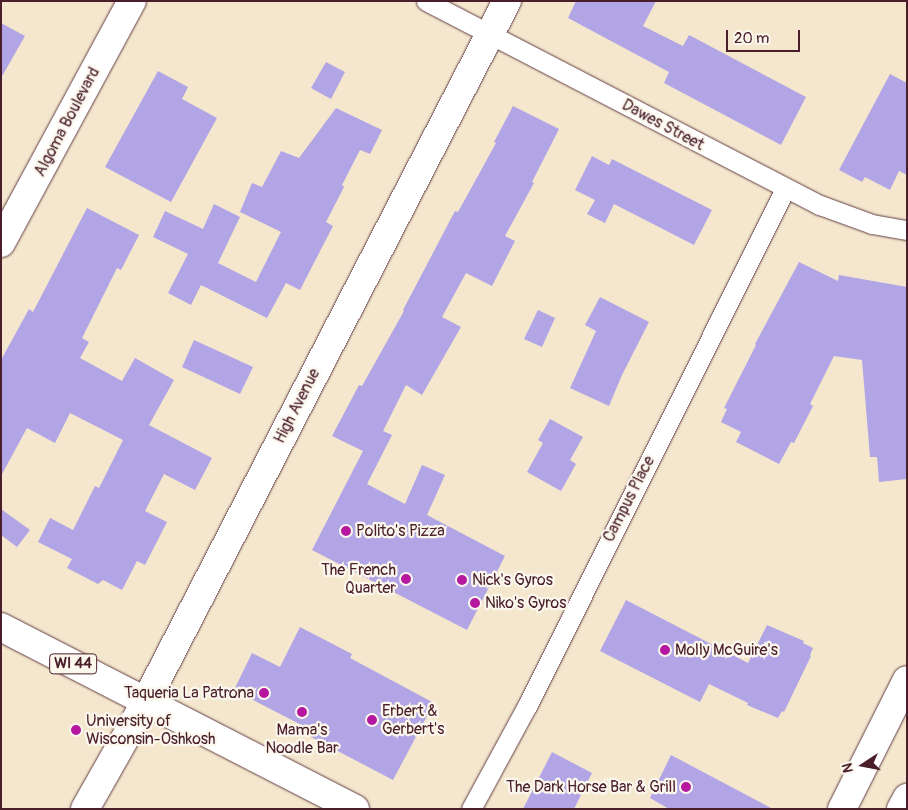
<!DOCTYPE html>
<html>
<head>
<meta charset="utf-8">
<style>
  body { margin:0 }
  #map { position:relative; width:908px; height:810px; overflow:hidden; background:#f4e7ce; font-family:Pangolin,sans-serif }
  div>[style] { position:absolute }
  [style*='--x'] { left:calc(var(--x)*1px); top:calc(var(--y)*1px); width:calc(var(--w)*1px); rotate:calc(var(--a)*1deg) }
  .building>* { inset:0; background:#b2a5e6 }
  .roads { filter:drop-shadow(0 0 1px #643d43) drop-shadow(0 0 1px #643d43) }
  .street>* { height:19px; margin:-9.5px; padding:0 9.5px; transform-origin:9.5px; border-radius:9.5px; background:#fff }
  .secondary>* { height:28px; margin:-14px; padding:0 14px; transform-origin:14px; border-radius:14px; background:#fff }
  .primary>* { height:28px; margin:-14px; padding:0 14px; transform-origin:14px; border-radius:14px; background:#fff }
  .dots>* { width:14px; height:14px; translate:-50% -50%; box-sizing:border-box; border:2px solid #fbf7ec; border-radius:50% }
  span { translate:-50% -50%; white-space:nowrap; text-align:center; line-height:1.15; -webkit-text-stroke:4.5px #fbf7ec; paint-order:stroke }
  .shield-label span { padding:1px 4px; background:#fbf7ec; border:1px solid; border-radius:4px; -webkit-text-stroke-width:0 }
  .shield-label { font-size:15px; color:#4a1f2b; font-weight:700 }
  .street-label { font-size:16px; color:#4a1f2b }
  .poi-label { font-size:16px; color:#4a1f2b }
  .left { translate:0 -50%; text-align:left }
  .right { translate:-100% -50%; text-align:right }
  .frame { position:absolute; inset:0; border:2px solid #4a1f2b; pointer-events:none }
  .north { position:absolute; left:838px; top:740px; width:50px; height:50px; -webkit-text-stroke:4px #fbf7ec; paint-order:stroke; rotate:259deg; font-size:14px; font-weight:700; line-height:20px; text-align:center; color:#4a1f2b }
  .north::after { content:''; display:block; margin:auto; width:18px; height:22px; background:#4a1f2b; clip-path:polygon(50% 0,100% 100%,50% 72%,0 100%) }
  .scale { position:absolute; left:726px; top:30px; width:74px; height:22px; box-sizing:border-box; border:2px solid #4a1f2b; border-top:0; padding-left:6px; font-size:15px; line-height:18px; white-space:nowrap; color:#4a1f2b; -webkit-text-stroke:4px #fbf7ec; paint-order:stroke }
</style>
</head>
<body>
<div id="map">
  <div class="building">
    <div style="clip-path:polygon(576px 1px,656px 1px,643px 26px,683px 46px,689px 35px,806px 97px,781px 145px,664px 83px,669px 72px,568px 18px)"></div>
    <div style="clip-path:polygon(1px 23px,25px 36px,1px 78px)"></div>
    <div style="clip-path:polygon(326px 62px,345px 72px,331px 99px,311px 88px)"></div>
    <div style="clip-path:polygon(158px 71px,188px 87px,182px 99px,217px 118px,171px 202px,105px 167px)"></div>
    <div style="clip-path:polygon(890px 74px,907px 83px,907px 175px,899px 171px,890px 190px,865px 177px,862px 182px,839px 170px)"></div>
    <div style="clip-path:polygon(513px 106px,559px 129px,532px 182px,534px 183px,505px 236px,515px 241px,492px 286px,466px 273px,442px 317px,461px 327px,422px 395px,406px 385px,383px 431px,392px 435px,367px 484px,405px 504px,422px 465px,445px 475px,427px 515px,505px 556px,467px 630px,312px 550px,363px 451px,332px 436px,359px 385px,362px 386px,404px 311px,403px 310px,455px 211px,458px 212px,496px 143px,494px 142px)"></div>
    <div style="clip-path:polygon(336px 108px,382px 130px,370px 154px,360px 150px,342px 185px,344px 187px,326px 222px,333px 226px,300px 290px,286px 283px,267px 318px,201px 285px,191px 305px,168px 293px,188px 254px,153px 237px,165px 211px,203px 229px,214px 204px,240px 217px,218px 263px,256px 282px,281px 232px,240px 212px,252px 183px,262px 187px,281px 151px,299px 158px)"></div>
    <div style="clip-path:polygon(592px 156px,609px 165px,612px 159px,712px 210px,694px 245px,614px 204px,605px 223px,587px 214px,595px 200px,575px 190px)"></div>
    <div style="clip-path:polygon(87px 208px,139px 235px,121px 270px,117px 268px,82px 338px,89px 342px,80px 358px,122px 381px,135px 358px,174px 380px,149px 425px,212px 458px,195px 490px,164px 474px,145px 511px,167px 522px,145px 565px,137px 561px,122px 590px,103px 580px,98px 584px,67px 568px,72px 559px,38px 542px,50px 518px,73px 530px,95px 486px,99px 488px,123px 440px,70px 413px,55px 443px,27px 428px,1px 476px,1px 360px,29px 309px,33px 312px)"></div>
    <div style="clip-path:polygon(799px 262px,838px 281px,839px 275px,907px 287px,907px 479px,879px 482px,877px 457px,870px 457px,862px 360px,834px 356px,810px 404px,813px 406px,794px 443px,791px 442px,779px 464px,736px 442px,741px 432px,721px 422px,727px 409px,724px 408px,756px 345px,755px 344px)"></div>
    <div style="clip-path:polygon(600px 297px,649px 322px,622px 375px,609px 406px,570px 388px,596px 331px,585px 325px)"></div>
    <div style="clip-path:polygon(538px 310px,555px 318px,542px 347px,524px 339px)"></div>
    <div style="clip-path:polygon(194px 340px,253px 367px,240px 394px,182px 367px)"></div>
    <div style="clip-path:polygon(550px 419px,583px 437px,570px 460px,576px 464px,561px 491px,527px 472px,543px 443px,538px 440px)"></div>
    <div style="clip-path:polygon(1px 509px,30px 530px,17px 547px,1px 535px)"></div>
    <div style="clip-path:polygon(626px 600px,748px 663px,767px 625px,804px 641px,803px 643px,813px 648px,810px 655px,811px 656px,784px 712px,782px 711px,778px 718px,747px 705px,748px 703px,709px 684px,700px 702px,600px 651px)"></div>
    <div style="clip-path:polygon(300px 627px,352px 654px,350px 658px,434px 703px,393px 780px,311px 737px,313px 731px,234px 690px,252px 653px,280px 667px)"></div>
    <div style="clip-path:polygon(552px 752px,592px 773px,574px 809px,523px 809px)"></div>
    <div style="clip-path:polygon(671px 755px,773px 809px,669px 809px,650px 798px)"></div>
  </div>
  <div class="roads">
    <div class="street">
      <div style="--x:426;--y:1;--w:444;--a:27.4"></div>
      <div style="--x:820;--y:205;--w:55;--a:20.1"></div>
      <div style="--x:872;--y:224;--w:36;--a:10"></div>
      <div style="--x:471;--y:809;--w:117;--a:-61.5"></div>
      <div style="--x:527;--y:706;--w:578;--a:-63.48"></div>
    </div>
    <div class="secondary">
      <div style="--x:1;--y:243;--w:275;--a:-61.6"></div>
      <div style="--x:85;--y:809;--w:124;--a:-60.5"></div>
      <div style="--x:146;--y:701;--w:788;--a:-62.72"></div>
      <div style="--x:842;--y:809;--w:144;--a:-63.3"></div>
      <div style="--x:901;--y:809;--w:13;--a:-61"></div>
    </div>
    <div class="primary">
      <div style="--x:1;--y:627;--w:398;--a:27.2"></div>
    </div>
  </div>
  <div class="dots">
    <div style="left:346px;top:531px;background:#b5179e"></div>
    <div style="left:406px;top:579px;background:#b5179e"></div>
    <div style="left:462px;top:580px;background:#b5179e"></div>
    <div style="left:475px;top:603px;background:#b5179e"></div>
    <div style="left:665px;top:650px;background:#b5179e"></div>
    <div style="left:264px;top:693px;background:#b5179e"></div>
    <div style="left:302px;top:712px;background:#b5179e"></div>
    <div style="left:372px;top:720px;background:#b5179e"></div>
    <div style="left:76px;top:730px;background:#b5179e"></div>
    <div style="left:686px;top:787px;background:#b5179e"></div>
  </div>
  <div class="shield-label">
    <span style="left:73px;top:664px">WI 44</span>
  </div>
  <div class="street-label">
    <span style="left:67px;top:122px;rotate:-62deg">Algoma Boulevard</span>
    <span style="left:663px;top:125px;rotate:28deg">Dawes Street</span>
    <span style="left:297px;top:406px;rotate:-63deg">High Avenue</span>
    <span style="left:629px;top:499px;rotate:-63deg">Campus Place</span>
  </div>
  <div class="poi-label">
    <span class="left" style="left:356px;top:531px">Polito's Pizza</span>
    <span class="right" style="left:396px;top:579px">The French<br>Quarter</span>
    <span class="left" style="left:472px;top:580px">Nick's Gyros</span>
    <span class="left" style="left:485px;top:603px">Niko's Gyros</span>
    <span class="left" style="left:675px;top:650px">Molly McGuire's</span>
    <span class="right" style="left:254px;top:693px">Taqueria La Patrona</span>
    <span class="left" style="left:382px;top:720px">Erbert &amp;<br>Gerbert's</span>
    <span class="left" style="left:86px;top:730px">University of<br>Wisconsin-Oshkosh</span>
    <span style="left:302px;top:739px">Mama's<br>Noodle Bar</span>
    <span class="right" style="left:676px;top:787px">The Dark Horse Bar &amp; Grill</span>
  </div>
  <div class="frame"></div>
  <div class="north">N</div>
  <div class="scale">20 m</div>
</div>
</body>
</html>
